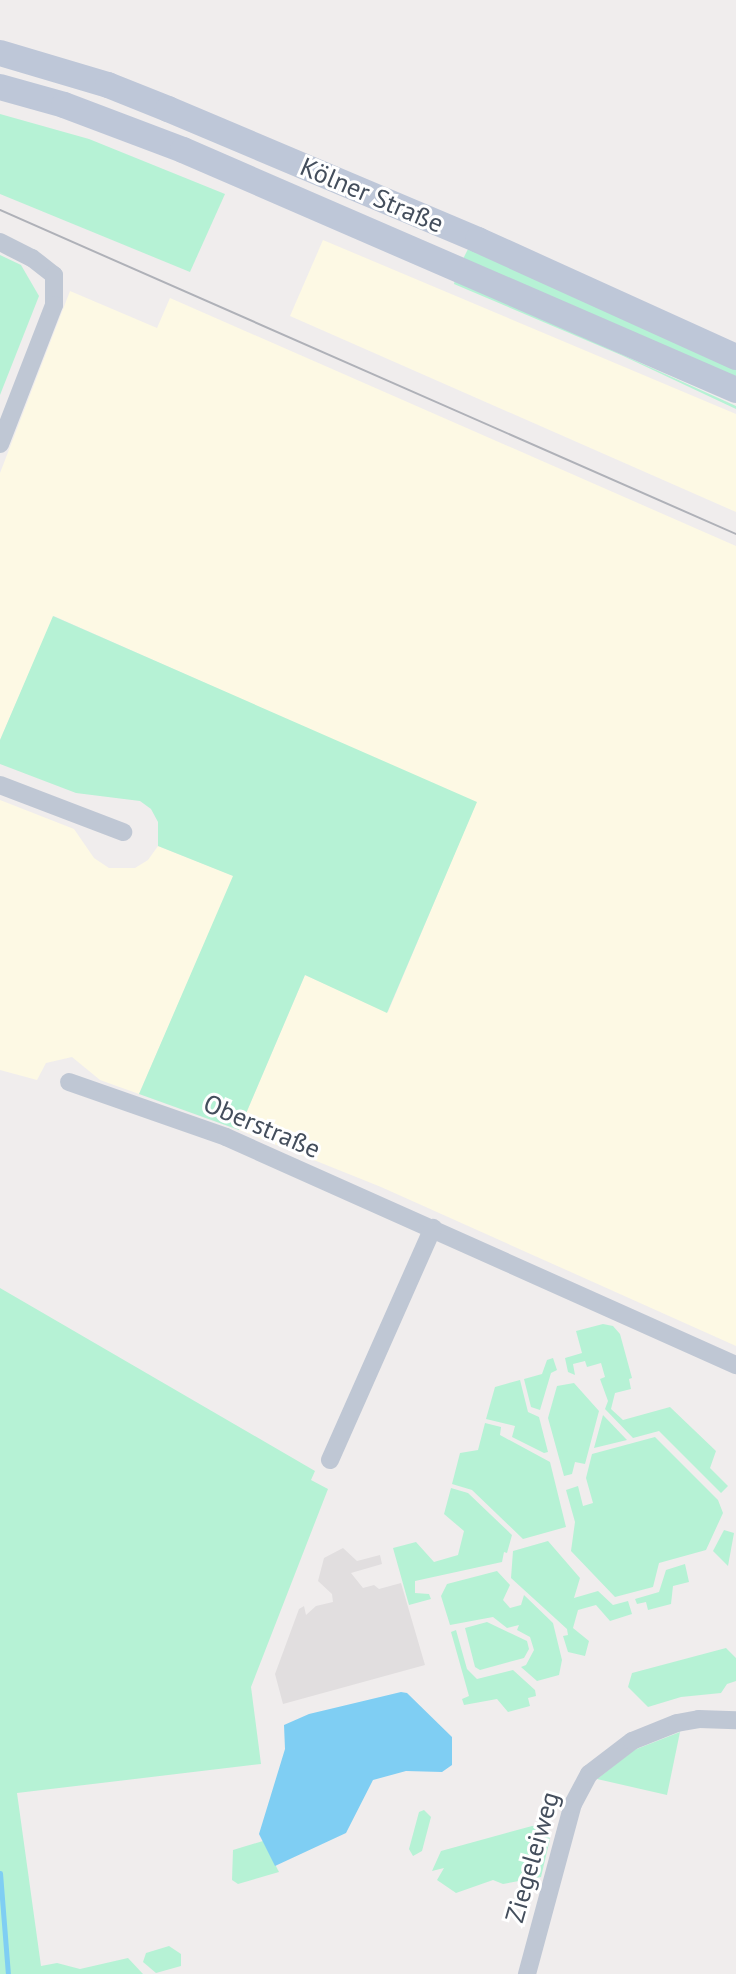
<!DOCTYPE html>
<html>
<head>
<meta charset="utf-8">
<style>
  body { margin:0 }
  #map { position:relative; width:736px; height:1974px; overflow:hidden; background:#f0eded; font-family:"PT Sans",sans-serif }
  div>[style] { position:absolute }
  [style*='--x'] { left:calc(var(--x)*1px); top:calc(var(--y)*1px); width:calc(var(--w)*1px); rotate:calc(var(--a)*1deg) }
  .commercial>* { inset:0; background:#fdf9e4 }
  .education>* { inset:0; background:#e1dedf }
  .green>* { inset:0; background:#b6f2d5 }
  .water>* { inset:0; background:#7fcef3 }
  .stream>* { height:5px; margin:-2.5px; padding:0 2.5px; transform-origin:2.5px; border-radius:2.5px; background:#7fcef3 }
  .minor>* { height:18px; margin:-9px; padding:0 9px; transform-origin:9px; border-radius:9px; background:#bfc7d4 }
  .secondary>* { height:26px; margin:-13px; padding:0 13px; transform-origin:13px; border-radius:13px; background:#bec7d8 }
  .tram>* { height:2px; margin:-1px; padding:0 1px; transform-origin:1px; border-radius:1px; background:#afb1b8 }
  span { translate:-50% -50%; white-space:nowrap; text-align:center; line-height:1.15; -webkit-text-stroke:6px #fff; paint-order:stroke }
  .street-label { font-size:26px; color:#444e5c }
</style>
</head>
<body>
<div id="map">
  <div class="commercial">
    <div style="clip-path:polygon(323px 240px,736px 414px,736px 512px,290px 316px)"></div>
    <div style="clip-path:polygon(70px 291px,157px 328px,170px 298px,736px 546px,736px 1346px,381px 1187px,239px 1130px,305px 975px,388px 1012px,476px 803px,54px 616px,0 740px,0 473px)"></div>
    <div style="clip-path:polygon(0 800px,74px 829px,94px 858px,109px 868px,135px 868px,148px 860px,158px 846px,234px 876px,139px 1094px,100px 1080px,72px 1057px,46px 1063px,37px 1080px,0 1070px)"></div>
  </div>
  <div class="education">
    <div style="clip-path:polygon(343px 1548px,357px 1561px,380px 1555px,382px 1564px,351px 1573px,363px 1588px,374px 1585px,379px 1589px,401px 1583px,425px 1665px,283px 1704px,275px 1674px,299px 1609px,304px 1606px,306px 1615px,316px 1606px,333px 1602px,332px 1594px,318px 1581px,324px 1558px)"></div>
  </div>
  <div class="green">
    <div style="clip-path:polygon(0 114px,89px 139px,225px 194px,190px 272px,0 194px)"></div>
    <div style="clip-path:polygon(468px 249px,736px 368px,736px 377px,462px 261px)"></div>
    <div style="clip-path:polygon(0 255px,21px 265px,39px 296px,0 395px)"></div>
    <div style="clip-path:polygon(455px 279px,736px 406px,736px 409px,621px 355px,454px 284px)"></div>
    <div style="clip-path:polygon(53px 616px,477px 802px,387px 1013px,305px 975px,239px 1130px,139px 1094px,233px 876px,158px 846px,158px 822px,151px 809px,140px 801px,76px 793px,0 764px,0 740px)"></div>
    <div style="clip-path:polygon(0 1288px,315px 1471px,311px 1480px,328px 1489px,251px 1687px,261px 1764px,17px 1793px,41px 1966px,57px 1963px,80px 1969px,128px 1958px,143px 1974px,0 1974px)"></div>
    <div style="clip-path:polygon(603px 1324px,613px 1326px,620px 1334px,632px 1378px,629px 1379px,631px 1389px,615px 1393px,611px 1409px,623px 1420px,670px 1407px,716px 1451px,710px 1468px,728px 1486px,721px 1493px,659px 1431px,633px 1438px,605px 1409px,608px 1401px,600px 1379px,605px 1377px,601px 1363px,587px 1367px,585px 1361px,573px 1364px,575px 1375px,568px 1372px,565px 1358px,582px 1353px,576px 1331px)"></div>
    <div style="clip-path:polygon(553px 1358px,557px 1370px,551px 1373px,540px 1410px,531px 1407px,524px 1379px,542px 1374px,547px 1360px)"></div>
    <div style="clip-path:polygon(520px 1380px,528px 1412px,539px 1417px,548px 1452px,544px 1453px,512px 1437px,515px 1426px,486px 1419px,495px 1387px)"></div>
    <div style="clip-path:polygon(574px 1383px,599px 1411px,585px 1464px,575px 1462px,572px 1474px,564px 1476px,548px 1418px,557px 1386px)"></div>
    <div style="clip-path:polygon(603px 1415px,627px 1440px,594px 1448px)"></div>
    <div style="clip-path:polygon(485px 1423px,501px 1427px,500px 1435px,550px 1462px,566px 1527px,523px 1539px,472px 1490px,452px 1484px,460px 1453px,478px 1450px)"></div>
    <div style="clip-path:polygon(655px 1437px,718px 1500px,723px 1513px,706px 1550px,659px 1563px,653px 1587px,615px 1597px,571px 1551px,575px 1522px,566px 1490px,578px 1486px,583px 1506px,593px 1503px,586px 1478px,592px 1454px)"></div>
    <div style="clip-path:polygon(451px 1488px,468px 1493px,512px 1535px,507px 1553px,504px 1552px,502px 1562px,415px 1581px,415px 1593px,429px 1594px,431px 1599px,409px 1605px,393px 1548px,416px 1542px,434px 1562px,458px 1555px,464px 1531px,444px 1514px)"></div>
    <div style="clip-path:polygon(724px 1530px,734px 1533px,728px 1566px,713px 1551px)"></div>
    <div style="clip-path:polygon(548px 1541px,580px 1578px,574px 1598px,598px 1591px,613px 1605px,628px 1601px,632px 1614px,610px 1621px,596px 1605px,578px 1610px,573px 1628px,589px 1641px,585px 1656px,568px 1652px,563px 1636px,568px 1635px,567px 1629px,511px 1578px,513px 1551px)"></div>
    <div style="clip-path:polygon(685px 1564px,689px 1582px,673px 1586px,671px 1604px,648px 1610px,646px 1602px,637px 1604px,635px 1599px,659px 1592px,666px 1570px)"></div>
    <div style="clip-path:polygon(497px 1571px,510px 1585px,503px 1600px,510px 1608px,521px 1605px,524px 1595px,553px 1623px,562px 1660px,559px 1675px,537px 1681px,521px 1667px,526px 1665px,534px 1650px,530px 1637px,517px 1630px,519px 1625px,507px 1628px,493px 1617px,450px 1625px,441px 1596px,447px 1584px)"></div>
    <div style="clip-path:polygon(487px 1622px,527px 1641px,529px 1649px,524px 1658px,480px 1670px,475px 1667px,465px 1628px)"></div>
    <div style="clip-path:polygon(456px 1630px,467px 1669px,477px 1679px,513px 1670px,535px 1690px,536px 1696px,528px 1698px,530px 1706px,508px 1712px,497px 1699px,464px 1705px,462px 1699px,469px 1696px,451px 1632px)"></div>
    <div style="clip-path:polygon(726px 1648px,736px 1658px,736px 1681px,727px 1684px,721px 1693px,681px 1697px,648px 1707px,628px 1687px,632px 1673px)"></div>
    <div style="clip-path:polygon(680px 1732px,667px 1795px,597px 1779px,634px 1750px)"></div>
    <div style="clip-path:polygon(424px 1810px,431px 1817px,422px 1851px,413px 1856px,409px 1849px,419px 1812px)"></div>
    <div style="clip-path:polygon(532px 1826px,544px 1827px,550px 1839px,541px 1877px,503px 1884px,493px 1880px,456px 1893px,437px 1880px,444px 1868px,432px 1871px,441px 1851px)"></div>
    <div style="clip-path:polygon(263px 1841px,279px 1872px,238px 1884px,232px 1880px,233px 1850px)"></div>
    <div style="clip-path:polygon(169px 1946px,181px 1954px,181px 1966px,156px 1973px,143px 1962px,146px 1953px)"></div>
  </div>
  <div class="water">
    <div style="clip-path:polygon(401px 1692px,407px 1693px,452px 1737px,452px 1765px,442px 1772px,406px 1771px,373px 1780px,346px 1833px,275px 1866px,259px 1834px,285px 1749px,284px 1725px,309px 1714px)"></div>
  </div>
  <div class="stream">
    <div style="--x:0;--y:1873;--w:101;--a:85.5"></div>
  </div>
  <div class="minor">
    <div style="--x:0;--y:242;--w:36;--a:27"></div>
    <div style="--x:32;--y:258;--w:28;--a:38"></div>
    <div style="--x:54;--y:275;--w:30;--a:90"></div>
    <div style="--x:54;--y:305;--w:149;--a:111.2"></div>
    <div style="--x:0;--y:785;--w:132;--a:20.9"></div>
    <div style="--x:69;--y:1082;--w:166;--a:19.3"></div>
    <div style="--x:226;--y:1137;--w:559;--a:24.09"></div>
    <div style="--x:330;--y:1460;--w:254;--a:-66.1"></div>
    <div style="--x:527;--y:1974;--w:176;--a:-74.9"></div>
    <div style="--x:573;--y:1804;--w:34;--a:-62"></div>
    <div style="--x:589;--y:1774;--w:54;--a:-37.5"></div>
    <div style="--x:632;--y:1741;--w:48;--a:-21.8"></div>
    <div style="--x:677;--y:1723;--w:22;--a:-10"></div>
    <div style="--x:699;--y:1719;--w:37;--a:2"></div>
  </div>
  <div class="secondary">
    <div style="--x:0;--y:53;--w:113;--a:16.5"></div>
    <div style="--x:108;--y:85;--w:65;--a:21.8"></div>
    <div style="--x:168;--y:109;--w:337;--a:22.9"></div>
    <div style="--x:478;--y:240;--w:283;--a:24.4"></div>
    <div style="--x:0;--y:87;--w:66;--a:15.7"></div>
    <div style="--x:64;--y:105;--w:127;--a:20.7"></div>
    <div style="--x:183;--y:150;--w:603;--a:23.46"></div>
  </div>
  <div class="tram">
    <div style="--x:0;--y:210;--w:804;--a:23.76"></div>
  </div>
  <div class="street-label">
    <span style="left:372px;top:195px;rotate:23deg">Kölner Straße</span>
    <span style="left:262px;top:1126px;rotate:23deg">Oberstraße</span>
    <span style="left:532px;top:1857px;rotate:-74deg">Ziegeleiweg</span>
  </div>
</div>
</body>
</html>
